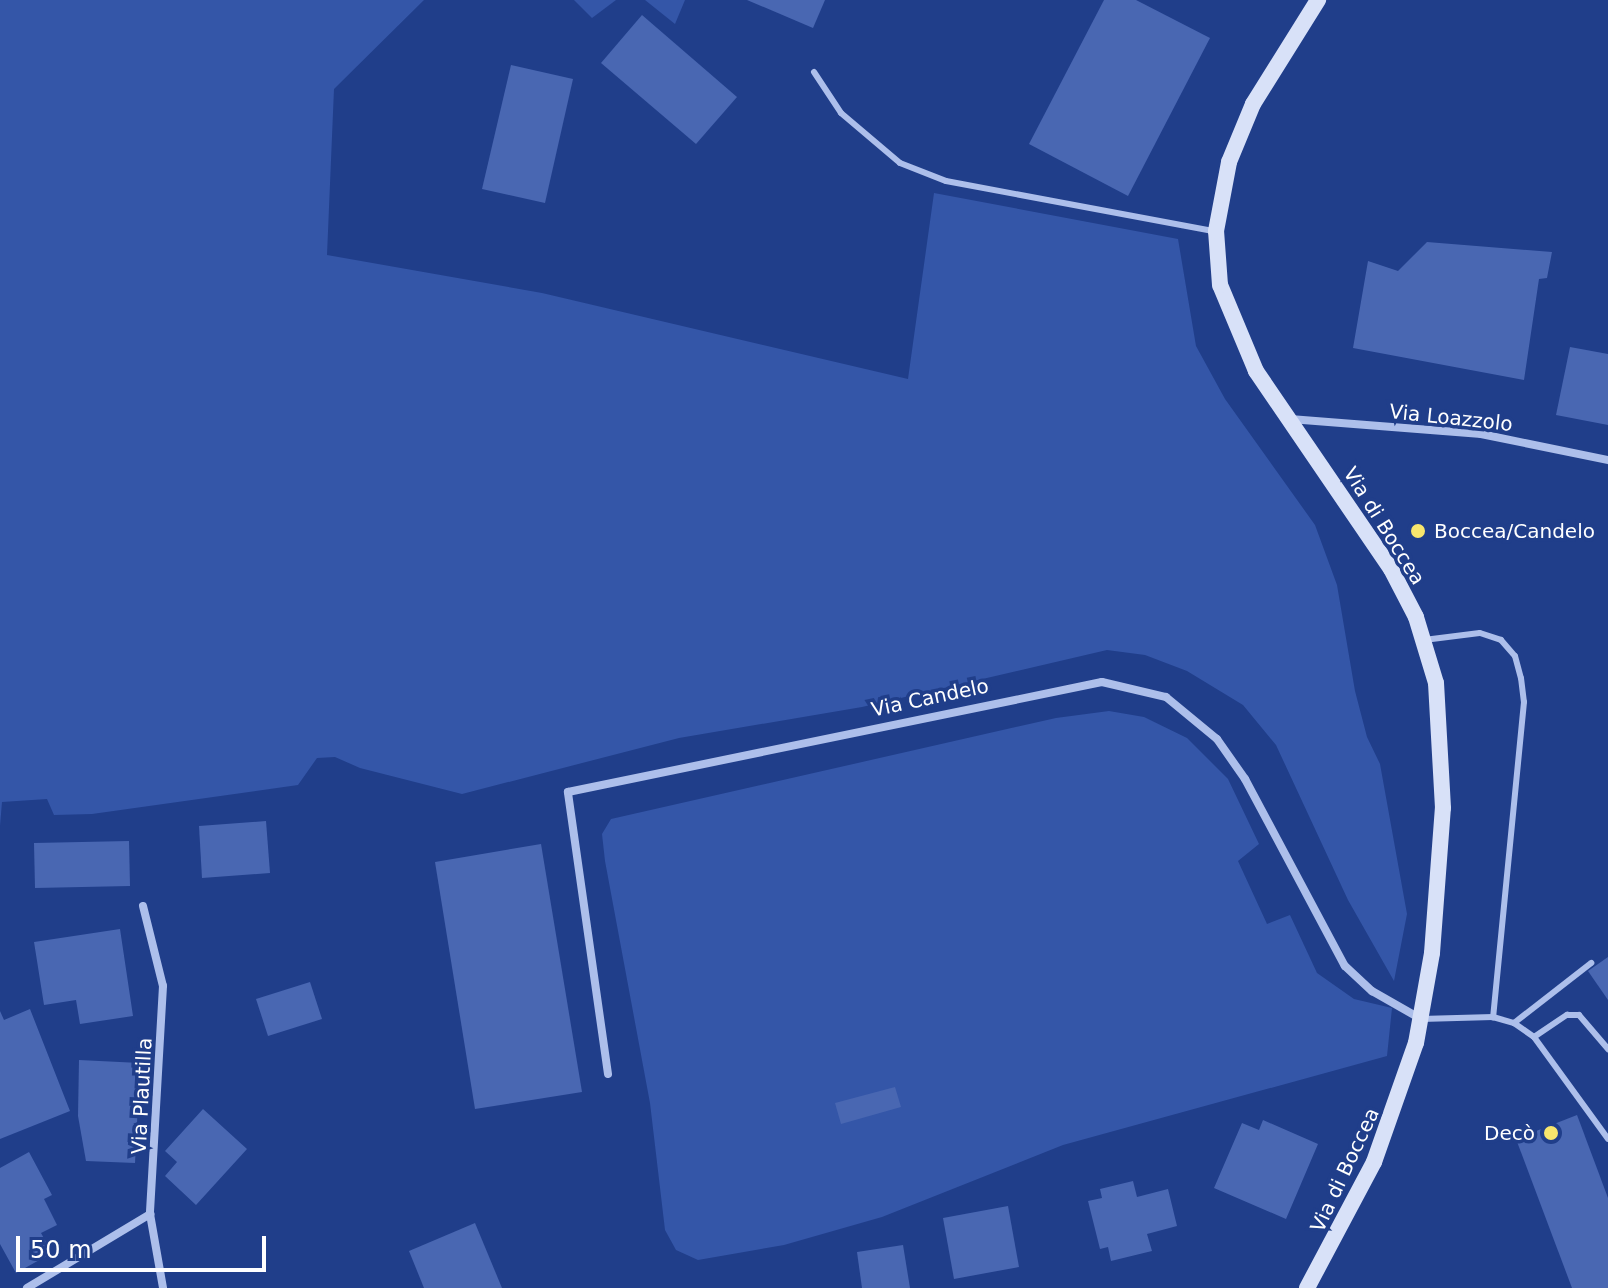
<!DOCTYPE html>
<html>
<head>
<meta charset="utf-8">
<style>
  body { margin:0 }
  #map { position:relative; width:1608px; height:1288px; overflow:hidden; background:#203e8a; font-family:"DejaVu Sans",sans-serif }
  div>[style] { position:absolute }
  [style*='--x'] { left:calc(var(--x)*1px); top:calc(var(--y)*1px); width:calc(var(--w)*1px); rotate:calc(var(--a)*1deg) }
  .green>* { inset:0; background:#3456a8 }
  .building>* { inset:0; background:#4967b2 }
  .lane>* { height:6px; margin:-3px; padding:0 3px; transform-origin:3px; border-radius:3px; background:#adbfeb }
  .street>* { height:8px; margin:-4px; padding:0 4px; transform-origin:4px; border-radius:4px; background:#adbfeb }
  .secondary>* { height:16px; margin:-8px; padding:0 8px; transform-origin:8px; border-radius:8px; background:#d8e1f8 }
  .dots>* { width:22px; height:22px; translate:-50% -50%; box-sizing:border-box; border:4px solid #203e8a; border-radius:50% }
  span { translate:-50% -50%; white-space:nowrap; text-align:center; line-height:1.15; -webkit-text-stroke:7px #203e8a; paint-order:stroke }
  .street-label { font-size:20px; color:#fff }
  .poi-label { font-size:20px; color:#fff }
  .left { translate:0 -50%; text-align:left }
  .right { translate:-100% -50%; text-align:right }
  .scale { position:absolute; left:16px; top:1236px; width:250px; height:36px; box-sizing:border-box; border:4px solid #fff; border-top:0; padding-left:10px; font-size:24px; line-height:28px; white-space:nowrap; color:#fff; -webkit-text-stroke:6px #203e8a; paint-order:stroke }
</style>
</head>
<body>
<div id="map">
  <div class="green">
    <div style="clip-path:polygon(0 0,424px 0,334px 89px,327px 255px,542px 293px,908px 379px,934px 193px,1178px 239px,1196px 346px,1225px 399px,1315px 525px,1337px 585px,1355px 691px,1367px 737px,1380px 764px,1407px 914px,1394px 981px,1348px 900px,1276px 745px,1243px 705px,1187px 671px,1145px 655px,1107px 650px,862px 707px,679px 738px,462px 794px,360px 768px,335px 757px,317px 758px,298px 785px,92px 814px,54px 815px,47px 799px,2px 802px,0 826px)"></div>
    <div style="clip-path:polygon(574px 0,616px 0,592px 18px)"></div>
    <div style="clip-path:polygon(645px 0,685px 0,675px 24px)"></div>
    <div style="clip-path:polygon(1109px 711px,1144px 717px,1187px 738px,1228px 779px,1259px 844px,1238px 861px,1267px 924px,1290px 915px,1317px 973px,1354px 999px,1392px 1008px,1387px 1056px,1063px 1145px,882px 1217px,784px 1245px,698px 1260px,676px 1250px,665px 1230px,650px 1103px,605px 861px,602px 834px,611px 819px,1056px 718px)"></div>
  </div>
  <div class="building">
    <div style="clip-path:polygon(747px 0,825px 0,813px 28px)"></div>
    <div style="clip-path:polygon(1104px 0,1136px 0,1210px 38px,1128px 196px,1029px 144px)"></div>
    <div style="clip-path:polygon(642px 15px,737px 97px,696px 144px,601px 63px)"></div>
    <div style="clip-path:polygon(511px 65px,573px 79px,545px 203px,482px 189px)"></div>
    <div style="clip-path:polygon(1427px 242px,1552px 252px,1547px 278px,1539px 279px,1524px 380px,1353px 348px,1368px 261px,1398px 271px)"></div>
    <div style="clip-path:polygon(1570px 347px,1608px 354px,1608px 425px,1556px 415px)"></div>
    <div style="clip-path:polygon(266px 821px,270px 873px,202px 878px,199px 826px)"></div>
    <div style="clip-path:polygon(129px 841px,130px 886px,35px 888px,34px 843px)"></div>
    <div style="clip-path:polygon(541px 844px,582px 1092px,475px 1109px,435px 862px)"></div>
    <div style="clip-path:polygon(120px 929px,133px 1016px,80px 1024px,76px 1000px,44px 1005px,34px 942px)"></div>
    <div style="clip-path:polygon(1608px 957px,1608px 1000px,1588px 971px)"></div>
    <div style="clip-path:polygon(310px 982px,322px 1019px,268px 1036px,256px 999px)"></div>
    <div style="clip-path:polygon(30px 1009px,70px 1111px,0 1139px,0 1011px,4px 1020px)"></div>
    <div style="clip-path:polygon(79px 1060px,140px 1063px,135px 1163px,86px 1161px,78px 1116px)"></div>
    <div style="clip-path:polygon(895px 1087px,901px 1107px,841px 1124px,835px 1103px)"></div>
    <div style="clip-path:polygon(203px 1109px,247px 1149px,196px 1205px,165px 1176px,177px 1162px,165px 1151px)"></div>
    <div style="clip-path:polygon(1577px 1115px,1608px 1198px,1608px 1288px,1572px 1288px,1516px 1139px)"></div>
    <div style="clip-path:polygon(1263px 1120px,1318px 1144px,1286px 1219px,1214px 1188px,1242px 1123px,1259px 1130px)"></div>
    <div style="clip-path:polygon(29px 1152px,52px 1195px,44px 1199px,57px 1225px,41px 1233px,52px 1253px,16px 1273px,0 1244px,0 1168px)"></div>
    <div style="clip-path:polygon(1133px 1181px,1137px 1197px,1168px 1189px,1177px 1226px,1147px 1234px,1152px 1251px,1111px 1261px,1108px 1247px,1100px 1249px,1088px 1201px,1102px 1198px,1100px 1189px)"></div>
    <div style="clip-path:polygon(1008px 1206px,1019px 1267px,954px 1279px,943px 1218px)"></div>
    <div style="clip-path:polygon(475px 1223px,502px 1288px,424px 1288px,409px 1251px)"></div>
    <div style="clip-path:polygon(903px 1245px,910px 1288px,862px 1288px,857px 1252px)"></div>
  </div>
  <div class="lane">
    <div style="--x:814;--y:72;--w:49;--a:56.6"></div>
    <div style="--x:841;--y:113;--w:77;--a:40.3"></div>
    <div style="--x:900;--y:163;--w:49;--a:21.4"></div>
    <div style="--x:946;--y:181;--w:273;--a:10.6"></div>
    <div style="--x:1424;--y:640;--w:56;--a:-7.1"></div>
    <div style="--x:1480;--y:633;--w:22;--a:18"></div>
    <div style="--x:1501;--y:640;--w:21;--a:49"></div>
    <div style="--x:1515;--y:656;--w:23;--a:75"></div>
    <div style="--x:1521;--y:678;--w:24;--a:83"></div>
    <div style="--x:1524;--y:702;--w:317;--a:95.6"></div>
    <div style="--x:1421;--y:1019;--w:72;--a:-1.6"></div>
    <div style="--x:1493;--y:1017;--w:22;--a:16"></div>
    <div style="--x:1514;--y:1023;--w:24;--a:35"></div>
    <div style="--x:1534;--y:1037;--w:126;--a:54"></div>
    <div style="--x:1514;--y:1023;--w:98;--a:-37.9"></div>
    <div style="--x:1534;--y:1037;--w:40;--a:-34"></div>
    <div style="--x:1567;--y:1015;--w:12;--a:0"></div>
    <div style="--x:1579;--y:1015;--w:45;--a:49.5"></div>
  </div>
  <div class="street">
    <div style="--x:1290;--y:419;--w:192;--a:4.5"></div>
    <div style="--x:1481;--y:434;--w:130;--a:11.6"></div>
    <div style="--x:143;--y:906;--w:82;--a:76"></div>
    <div style="--x:163;--y:986;--w:228;--a:93.3"></div>
    <div style="--x:150;--y:1214;--w:75;--a:80"></div>
    <div style="--x:608;--y:1074;--w:285;--a:-98.1"></div>
    <div style="--x:568;--y:792;--w:545;--a:-11.64"></div>
    <div style="--x:1102;--y:682;--w:66;--a:13.2"></div>
    <div style="--x:1166;--y:697;--w:66;--a:39.5"></div>
    <div style="--x:1217;--y:739;--w:49;--a:55"></div>
    <div style="--x:1245;--y:779;--w:212;--a:61.9"></div>
    <div style="--x:1345;--y:966;--w:37;--a:43"></div>
    <div style="--x:1372;--y:991;--w:56;--a:29.7"></div>
    <div style="--x:27;--y:1288;--w:144;--a:-31"></div>
  </div>
  <div class="secondary">
    <div style="--x:1307;--y:1288;--w:143;--a:-62"></div>
    <div style="--x:1374;--y:1162;--w:126;--a:-70.6"></div>
    <div style="--x:1416;--y:1043;--w:91;--a:-79.9"></div>
    <div style="--x:1432;--y:953;--w:145;--a:-85.7"></div>
    <div style="--x:1443;--y:808;--w:125;--a:-93.2"></div>
    <div style="--x:1436;--y:683;--w:69;--a:-106.9"></div>
    <div style="--x:1416;--y:617;--w:54;--a:-117.5"></div>
    <div style="--x:1391;--y:569;--w:240;--a:-124.3"></div>
    <div style="--x:1256;--y:371;--w:93;--a:-112.7"></div>
    <div style="--x:1220;--y:285;--w:54;--a:-94.2"></div>
    <div style="--x:1216;--y:231;--w:70;--a:-79.3"></div>
    <div style="--x:1229;--y:162;--w:63;--a:-67.5"></div>
    <div style="--x:1253;--y:104;--w:123;--a:-58"></div>
  </div>
  <div class="dots">
    <div style="left:1418px;top:531px;background:#f8e66d"></div>
    <div style="left:1551px;top:1133px;background:#f8e66d"></div>
  </div>
  <div class="street-label">
    <span style="left:1451px;top:418px;rotate:6deg">Via Loazzolo</span>
    <span style="left:1384px;top:526px;rotate:58deg">Via di Boccea</span>
    <span style="left:930px;top:698px;rotate:-12deg">Via Candelo</span>
    <span style="left:142px;top:1096px;rotate:-87deg">Via Plautilla</span>
    <span style="left:1345px;top:1170px;rotate:-65deg">Via di Boccea</span>
  </div>
  <div class="poi-label">
    <span class="left" style="left:1434px;top:531px">Boccea/Candelo</span>
    <span class="right" style="left:1535px;top:1133px">Decò</span>
  </div>
  <div class="scale">50 m</div>
</div>
</body>
</html>
